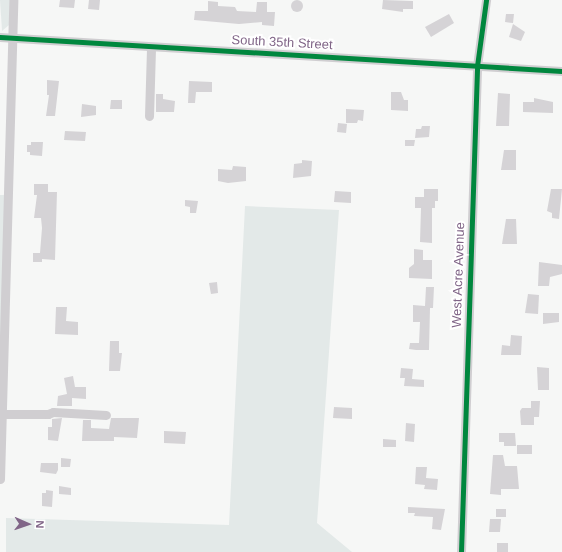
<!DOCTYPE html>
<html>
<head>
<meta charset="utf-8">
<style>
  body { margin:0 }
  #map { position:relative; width:562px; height:552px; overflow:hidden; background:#f6f7f6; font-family:Helvetica,sans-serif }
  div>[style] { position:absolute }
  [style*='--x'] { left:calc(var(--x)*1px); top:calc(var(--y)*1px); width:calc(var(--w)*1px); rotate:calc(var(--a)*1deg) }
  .green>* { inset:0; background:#e3e9e8 }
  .building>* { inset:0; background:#d5d3d6 }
  .round { border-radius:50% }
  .minor>* { height:9px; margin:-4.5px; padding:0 4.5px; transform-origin:4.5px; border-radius:4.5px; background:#d0ced1 }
  .cycleway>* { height:5px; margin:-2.5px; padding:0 2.5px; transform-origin:2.5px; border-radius:2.5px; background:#00873e }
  span { translate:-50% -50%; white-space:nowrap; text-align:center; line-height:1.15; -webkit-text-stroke:4px #fff; paint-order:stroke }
  .street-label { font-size:13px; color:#806587 }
  .north { position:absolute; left:8px; top:504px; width:40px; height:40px; -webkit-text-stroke:3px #fff; paint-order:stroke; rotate:92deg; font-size:11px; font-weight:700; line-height:16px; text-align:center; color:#806587 }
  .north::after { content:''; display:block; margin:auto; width:14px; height:18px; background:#806587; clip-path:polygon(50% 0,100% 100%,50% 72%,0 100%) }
</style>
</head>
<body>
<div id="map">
  <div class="green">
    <div style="clip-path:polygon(0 0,10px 0,9px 25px,2px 31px)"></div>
    <div style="clip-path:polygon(0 195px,5px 195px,0 376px)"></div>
    <div style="clip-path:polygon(245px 206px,339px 210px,317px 523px,352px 552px,6px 552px,6px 518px,229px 525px)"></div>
  </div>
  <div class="building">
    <div style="clip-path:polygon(60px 0,75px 0,74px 8px,59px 7px)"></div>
    <div style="clip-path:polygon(89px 0,100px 0,99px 10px,88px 9px)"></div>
    <div style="clip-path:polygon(383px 0,413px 1px,413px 9px,403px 9px,403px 12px,382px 9px)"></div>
    <div class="round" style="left:291px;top:0;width:12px;height:12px"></div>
    <div style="clip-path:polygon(208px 1px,218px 2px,218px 6px,235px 7px,237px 11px,256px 12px,257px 2px,267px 2px,267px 12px,275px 12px,274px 26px,262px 25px,262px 22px,239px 24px,194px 20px,195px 11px,208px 11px)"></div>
    <div style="clip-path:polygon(449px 14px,454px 23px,431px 37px,425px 27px)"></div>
    <div style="clip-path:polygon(506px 14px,514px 14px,513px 23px,505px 22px)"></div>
    <div style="clip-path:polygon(513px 24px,525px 32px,521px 41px,509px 37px)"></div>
    <div style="clip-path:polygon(47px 80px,59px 81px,55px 116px,46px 116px,49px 95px,47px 95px)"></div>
    <div style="clip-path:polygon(189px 81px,212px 82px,212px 92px,196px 92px,195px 103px,188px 103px)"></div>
    <div style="clip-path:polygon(391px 92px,401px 92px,404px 100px,408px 100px,408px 111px,391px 110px)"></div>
    <div style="clip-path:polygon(498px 93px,510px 94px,509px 126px,496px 126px)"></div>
    <div style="clip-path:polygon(156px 94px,163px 94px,163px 99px,175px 101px,174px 112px,156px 112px)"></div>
    <div style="clip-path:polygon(534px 98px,553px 102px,553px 113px,523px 112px,523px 102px,534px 102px)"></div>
    <div style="clip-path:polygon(111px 100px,122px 100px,122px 109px,110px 109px)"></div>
    <div style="clip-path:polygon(82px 104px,96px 106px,96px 115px,81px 117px)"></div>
    <div style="clip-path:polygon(346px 109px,364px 110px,363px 121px,358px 120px,357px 123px,346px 123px)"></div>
    <div style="clip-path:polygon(338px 123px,347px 124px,346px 133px,337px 132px)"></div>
    <div style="clip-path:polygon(422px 126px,430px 126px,429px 137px,415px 138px,416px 129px,421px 129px)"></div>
    <div style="clip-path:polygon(65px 131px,86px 132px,85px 141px,64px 140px)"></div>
    <div style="clip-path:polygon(405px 140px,415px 140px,414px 146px,405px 146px)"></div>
    <div style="clip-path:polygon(31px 142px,43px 142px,42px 156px,30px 155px,30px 152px,27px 152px,27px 145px,31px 145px)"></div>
    <div style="clip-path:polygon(504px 150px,516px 150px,516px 170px,501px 170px)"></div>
    <div style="clip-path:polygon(302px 160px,312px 161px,311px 176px,293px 178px,294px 164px,302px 163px)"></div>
    <div style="clip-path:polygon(233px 166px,246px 167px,246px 181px,228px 183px,218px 181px,218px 169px,232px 170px)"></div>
    <div style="clip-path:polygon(34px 184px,48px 184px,48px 192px,57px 192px,55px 260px,42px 259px,42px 262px,33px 262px,33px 253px,40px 253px,42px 228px,41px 218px,34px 218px,37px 195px,34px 195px)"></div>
    <div style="clip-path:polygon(424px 189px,438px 189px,438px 201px,435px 201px,435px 208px,432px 208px,432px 243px,420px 242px,421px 208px,415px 208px,415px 197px,424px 197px)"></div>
    <div style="clip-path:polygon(551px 189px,562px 189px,559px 219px,552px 218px,552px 213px,547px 211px)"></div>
    <div style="clip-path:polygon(335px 191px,351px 192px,351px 203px,334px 202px)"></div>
    <div style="clip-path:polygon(185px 200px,198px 201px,196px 213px,190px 213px,190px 207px,185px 206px)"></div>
    <div style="clip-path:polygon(506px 219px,516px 219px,517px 244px,502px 244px)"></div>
    <div style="clip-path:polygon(414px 249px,423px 250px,423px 260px,432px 260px,432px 279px,409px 278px,409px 268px,414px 264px)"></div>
    <div style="clip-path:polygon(539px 262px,562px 265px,562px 274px,550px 277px,549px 286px,538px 286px)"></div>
    <div style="clip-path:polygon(217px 282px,218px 293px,211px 294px,209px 283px)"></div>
    <div style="clip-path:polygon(426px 287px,434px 287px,433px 308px,430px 308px,429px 350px,416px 350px,409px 349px,410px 343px,419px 343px,420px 322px,413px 322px,413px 305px,425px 306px)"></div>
    <div style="clip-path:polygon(528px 294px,539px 295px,538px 314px,525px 313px)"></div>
    <div style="clip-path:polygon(56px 307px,67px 307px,66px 321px,78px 322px,78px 335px,55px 334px)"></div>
    <div style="clip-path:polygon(543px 313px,559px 313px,559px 322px,543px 324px)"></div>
    <div style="clip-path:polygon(511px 335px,522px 336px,521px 355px,501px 355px,502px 345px,510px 346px)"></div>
    <div style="clip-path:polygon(110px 341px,119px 341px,119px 353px,122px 353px,120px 371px,109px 371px)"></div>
    <div style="clip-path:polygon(537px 367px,549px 368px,549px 390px,538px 390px)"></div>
    <div style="clip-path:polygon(401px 368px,413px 369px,412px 379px,424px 380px,424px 387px,404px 386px,405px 378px,400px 378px)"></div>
    <div style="clip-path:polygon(73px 376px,75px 387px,86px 387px,86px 399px,72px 398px,72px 406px,57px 406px,58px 396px,67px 394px,64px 378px)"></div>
    <div style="clip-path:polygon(531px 401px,540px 401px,539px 417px,534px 417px,534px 425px,521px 425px,520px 411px,522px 408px,531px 408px)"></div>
    <div style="clip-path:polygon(334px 407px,352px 408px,352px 419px,333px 418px)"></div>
    <div style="clip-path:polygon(62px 418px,58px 441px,48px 440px,48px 427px,52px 427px,52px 419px)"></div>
    <div style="clip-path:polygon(111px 418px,139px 418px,137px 438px,114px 437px,114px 441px,82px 441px,83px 420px,91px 420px,91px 428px,109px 429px)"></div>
    <div style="clip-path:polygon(406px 423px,415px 424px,414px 442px,405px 441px)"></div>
    <div style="clip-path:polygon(164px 431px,186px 432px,185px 444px,164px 443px)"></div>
    <div style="clip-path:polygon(499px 433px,515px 433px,516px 446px,504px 446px,504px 442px,499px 442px)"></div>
    <div style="clip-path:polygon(383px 439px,396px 440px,396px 447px,383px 447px)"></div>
    <div style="clip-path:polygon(517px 445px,532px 445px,532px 454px,517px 454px)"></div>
    <div style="clip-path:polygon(493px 455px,503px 455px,505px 466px,517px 466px,519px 489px,501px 489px,501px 495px,490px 494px)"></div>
    <div style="clip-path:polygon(61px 458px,71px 459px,70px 467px,61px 467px)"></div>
    <div style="clip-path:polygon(41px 463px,58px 463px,58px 470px,56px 474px,40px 472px)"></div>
    <div style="clip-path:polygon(416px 467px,427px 467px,426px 478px,438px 479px,437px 490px,424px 489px,425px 485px,415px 484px)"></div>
    <div style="clip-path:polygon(59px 486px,71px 488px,71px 495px,59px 494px)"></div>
    <div style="clip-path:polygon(46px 490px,53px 491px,52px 507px,42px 506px,42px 493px,46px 493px)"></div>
    <div style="clip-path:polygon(408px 507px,445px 509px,441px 530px,432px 529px,433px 517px,414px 516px,415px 513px,408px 513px)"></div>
    <div style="clip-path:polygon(496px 509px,506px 509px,506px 517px,496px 517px)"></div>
    <div style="clip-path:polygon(490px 519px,501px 519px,500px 532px,489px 532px)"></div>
    <div style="clip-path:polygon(497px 543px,508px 543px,508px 552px,497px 552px)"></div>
  </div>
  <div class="minor">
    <div style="--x:0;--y:37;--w:563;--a:3.46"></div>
    <div style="--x:149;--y:116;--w:69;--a:-88.3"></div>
    <div style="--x:2;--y:414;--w:46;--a:0"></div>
    <div style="--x:48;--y:414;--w:5;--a:-22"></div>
    <div style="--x:53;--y:412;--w:53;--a:3.2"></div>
    <div style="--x:0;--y:479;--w:479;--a:-88.4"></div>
    <div style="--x:461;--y:552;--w:486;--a:-88.1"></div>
    <div style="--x:477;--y:66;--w:67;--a:-82.2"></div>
  </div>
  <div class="cycleway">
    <div style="--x:0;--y:37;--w:563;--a:3.46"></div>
    <div style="--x:461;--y:552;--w:486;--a:-88.1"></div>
    <div style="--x:477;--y:66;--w:67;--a:-82.2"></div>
  </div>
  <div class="street-label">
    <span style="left:282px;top:43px;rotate:3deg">South 35th Street</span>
    <span style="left:459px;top:275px;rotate:-88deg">West Acre Avenue</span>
  </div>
  <div class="north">N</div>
</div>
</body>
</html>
